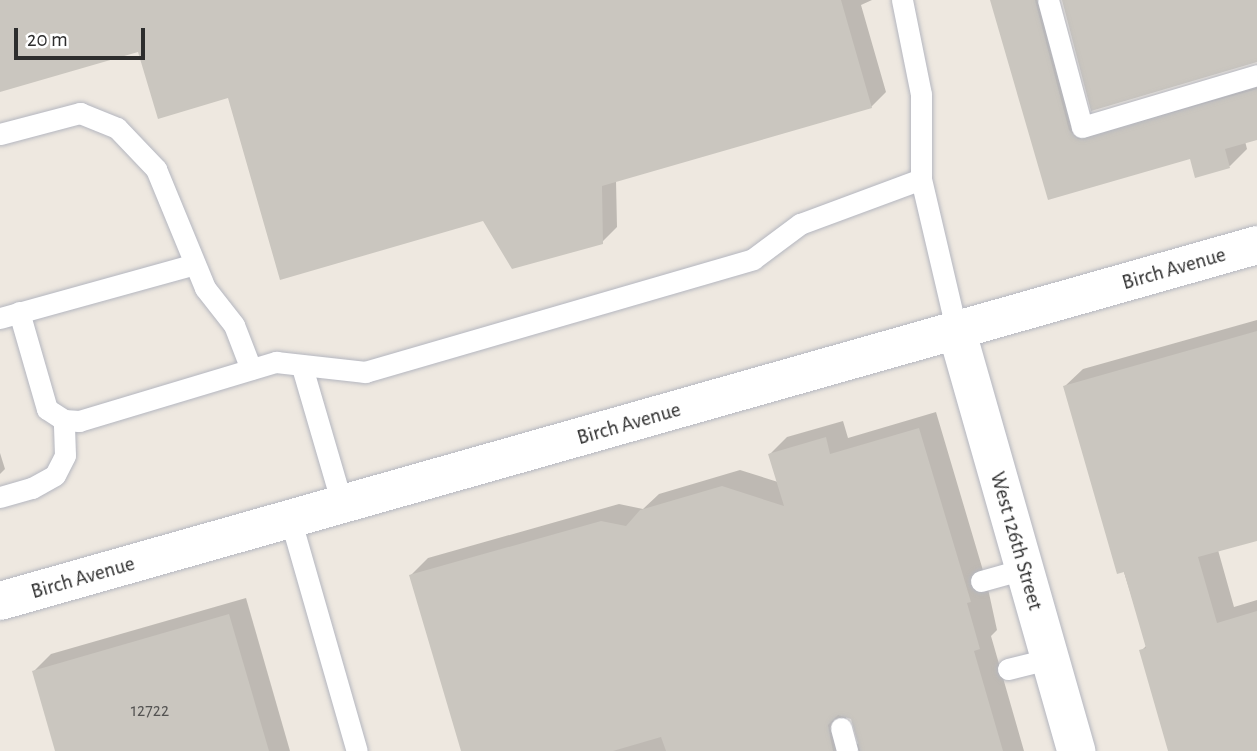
<!DOCTYPE html>
<html>
<head>
<meta charset="utf-8">
<style>
  body { margin:0 }
  #map { position:relative; width:1257px; height:751px; overflow:hidden; background:#eee8e0; font-family:"Alegreya Sans",sans-serif }
  div>[style] { position:absolute }
  [style*='--x'] { left:calc(var(--x)*1px); top:calc(var(--y)*1px); width:calc(var(--w)*1px); rotate:calc(var(--a)*1deg) }
  .shadow>* { inset:0; background:#0003 }
  .building>* { inset:0; background:#cac6bf }
  .roads { filter:drop-shadow(0 0 2px #b4b6bf) drop-shadow(0 0 2px #b4b6bf) }
  .service>* { height:21px; margin:-10.5px; padding:0 10.5px; transform-origin:10.5px; border-radius:10.5px; background:#fff }
  .minor>* { height:38px; margin:-19px; padding:0 19px; transform-origin:19px; border-radius:19px; background:#fff }
  .tertiary>* { height:38px; margin:-19px; padding:0 19px; transform-origin:19px; border-radius:19px; background:#fff }
  span { translate:-50% -50%; white-space:nowrap; text-align:center; line-height:1.15; -webkit-text-stroke:6px #fff; paint-order:stroke }
  .number-label { font-size:18px; color:#545352 }
  .number-label span { -webkit-text-stroke-width:0 }
  .street-label { font-size:21px; color:#2d2d2d }
  .scale { position:absolute; left:14px; top:28px; width:131px; height:32px; box-sizing:border-box; border:4px solid #2d2d2d; border-top:0; padding-left:9px; font-size:21px; line-height:24px; white-space:nowrap; color:#2d2d2d; -webkit-text-stroke:5px #fff; paint-order:stroke }
</style>
</head>
<body>
<div id="map">
  <div class="shadow">
    <div style="clip-path:polygon(0 0,872px 0,861px 5px,886px 92px,871px 107px,616px 180px,617px 227px,602px 242px,484px 219px,140px 50px,0 90px)"></div>
    <div style="clip-path:polygon(992px 0,1056px 0,1087px 113px,1104px 123px,1257px 77px,1257px 138px,1245px 141px,1247px 149px,1230px 166px,1191px 156px,1049px 198px)"></div>
    <div style="clip-path:polygon(1257px 320px,1257px 539px,1218px 550px,1234px 607px,1257px 600px,1257px 751px,1169px 751px,1141px 651px,1147px 645px,1065px 386px,1083px 369px)"></div>
    <div style="clip-path:polygon(evenodd,936px 412px,987px 584px,997px 630px,991px 636px,1024px 751px,466px 751px,411px 575px,428px 558px,619px 504px,643px 509px,659px 494px,740px 470px,778px 482px,770px 454px,787px 437px,843px 421px,848px 438px,936px 412px,845px 714px,852px 718px,859px 744px,854px 743px,845px 714px)"></div>
    <div style="clip-path:polygon(0 453px,5px 469px,0 474px)"></div>
    <div style="clip-path:polygon(246px 598px,290px 751px,57px 751px,34px 671px,51px 654px)"></div>
  </div>
  <div class="building">
    <div style="clip-path:polygon(0 0,841px 0,872px 108px,602px 186px,603px 244px,512px 269px,483px 221px,280px 280px,228px 98px,158px 119px,138px 52px,0 92px)"></div>
    <div style="clip-path:polygon(990px 0,1035px 0,1069px 130px,1078px 139px,1257px 89px,1257px 140px,1225px 149px,1230px 168px,1195px 178px,1190px 159px,1048px 200px)"></div>
    <div style="clip-path:polygon(1062px 0,1257px 0,1257px 62px,1091px 111px)"></div>
    <div style="clip-path:polygon(1257px 331px,1257px 541px,1198px 557px,1217px 623px,1257px 611px,1257px 751px,1168px 751px,1139px 650px,1146px 648px,1124px 572px,1117px 574px,1063px 386px)"></div>
    <div style="clip-path:polygon(919px 428px,971px 602px,967px 603px,980px 649px,974px 651px,1003px 751px,860px 751px,851px 719px,838px 715px,828px 725px,833px 751px,666px 751px,661px 737px,613px 751px,461px 751px,409px 575px,601px 521px,626px 526px,640px 510px,722px 486px,784px 506px,768px 454px,826px 437px,830px 454px)"></div>
    <div style="clip-path:polygon(229px 614px,269px 751px,55px 751px,32px 671px)"></div>
  </div>
  <div class="roads">
    <div class="service">
      <div style="--x:902;--y:0;--w:96;--a:78.6"></div>
      <div style="--x:921;--y:94;--w:85;--a:90"></div>
      <div style="--x:921;--y:179;--w:157;--a:76.8"></div>
      <div style="--x:1048;--y:0;--w:131;--a:75"></div>
      <div style="--x:1082;--y:127;--w:183;--a:-16.5"></div>
      <div style="--x:0;--y:134;--w:83;--a:-14.7"></div>
      <div style="--x:80;--y:113;--w:40;--a:22"></div>
      <div style="--x:117;--y:128;--w:57;--a:46.4"></div>
      <div style="--x:156;--y:169;--w:129;--a:67.6"></div>
      <div style="--x:205;--y:288;--w:47;--a:51.9"></div>
      <div style="--x:234;--y:325;--w:47;--a:68.9"></div>
      <div style="--x:19;--y:312;--w:101;--a:73.9"></div>
      <div style="--x:47;--y:409;--w:20;--a:33"></div>
      <div style="--x:64;--y:420;--w:15;--a:4"></div>
      <div style="--x:79;--y:421;--w:206;--a:-16.7"></div>
      <div style="--x:276;--y:362;--w:90;--a:6.4"></div>
      <div style="--x:365;--y:372;--w:404;--a:-16.2"></div>
      <div style="--x:753;--y:259;--w:59;--a:-36.7"></div>
      <div style="--x:800;--y:224;--w:129;--a:-20.4"></div>
      <div style="--x:0;--y:318;--w:202;--a:-15.5"></div>
      <div style="--x:302;--y:367;--w:143;--a:73.7"></div>
      <div style="--x:0;--y:497;--w:33;--a:-16"></div>
      <div style="--x:32;--y:488;--w:26;--a:-29"></div>
      <div style="--x:55;--y:475;--w:22;--a:-63"></div>
      <div style="--x:65;--y:455;--w:35;--a:-92"></div>
      <div style="--x:290;--y:518;--w:242;--a:74"></div>
      <div style="--x:981;--y:581;--w:45;--a:-15.6"></div>
      <div style="--x:1008;--y:669;--w:41;--a:-14"></div>
      <div style="--x:841;--y:728;--w:24;--a:75"></div>
    </div>
    <div class="minor">
      <div style="--x:957;--y:332;--w:436;--a:74.1"></div>
    </div>
    <div class="tertiary">
      <div style="--x:0;--y:601;--w:1306;--a:-15.81"></div>
    </div>
  </div>
  <div class="number-label">
    <span style="left:150px;top:711px">12722</span>
  </div>
  <div class="street-label">
    <span style="left:1174px;top:269px;rotate:-16deg">Birch Avenue</span>
    <span style="left:629px;top:424px;rotate:-16deg">Birch Avenue</span>
    <span style="left:1016px;top:541px;rotate:74deg">West 126th Street</span>
    <span style="left:83px;top:578px;rotate:-16deg">Birch Avenue</span>
  </div>
  <div class="scale">20 m</div>
</div>
</body>
</html>
